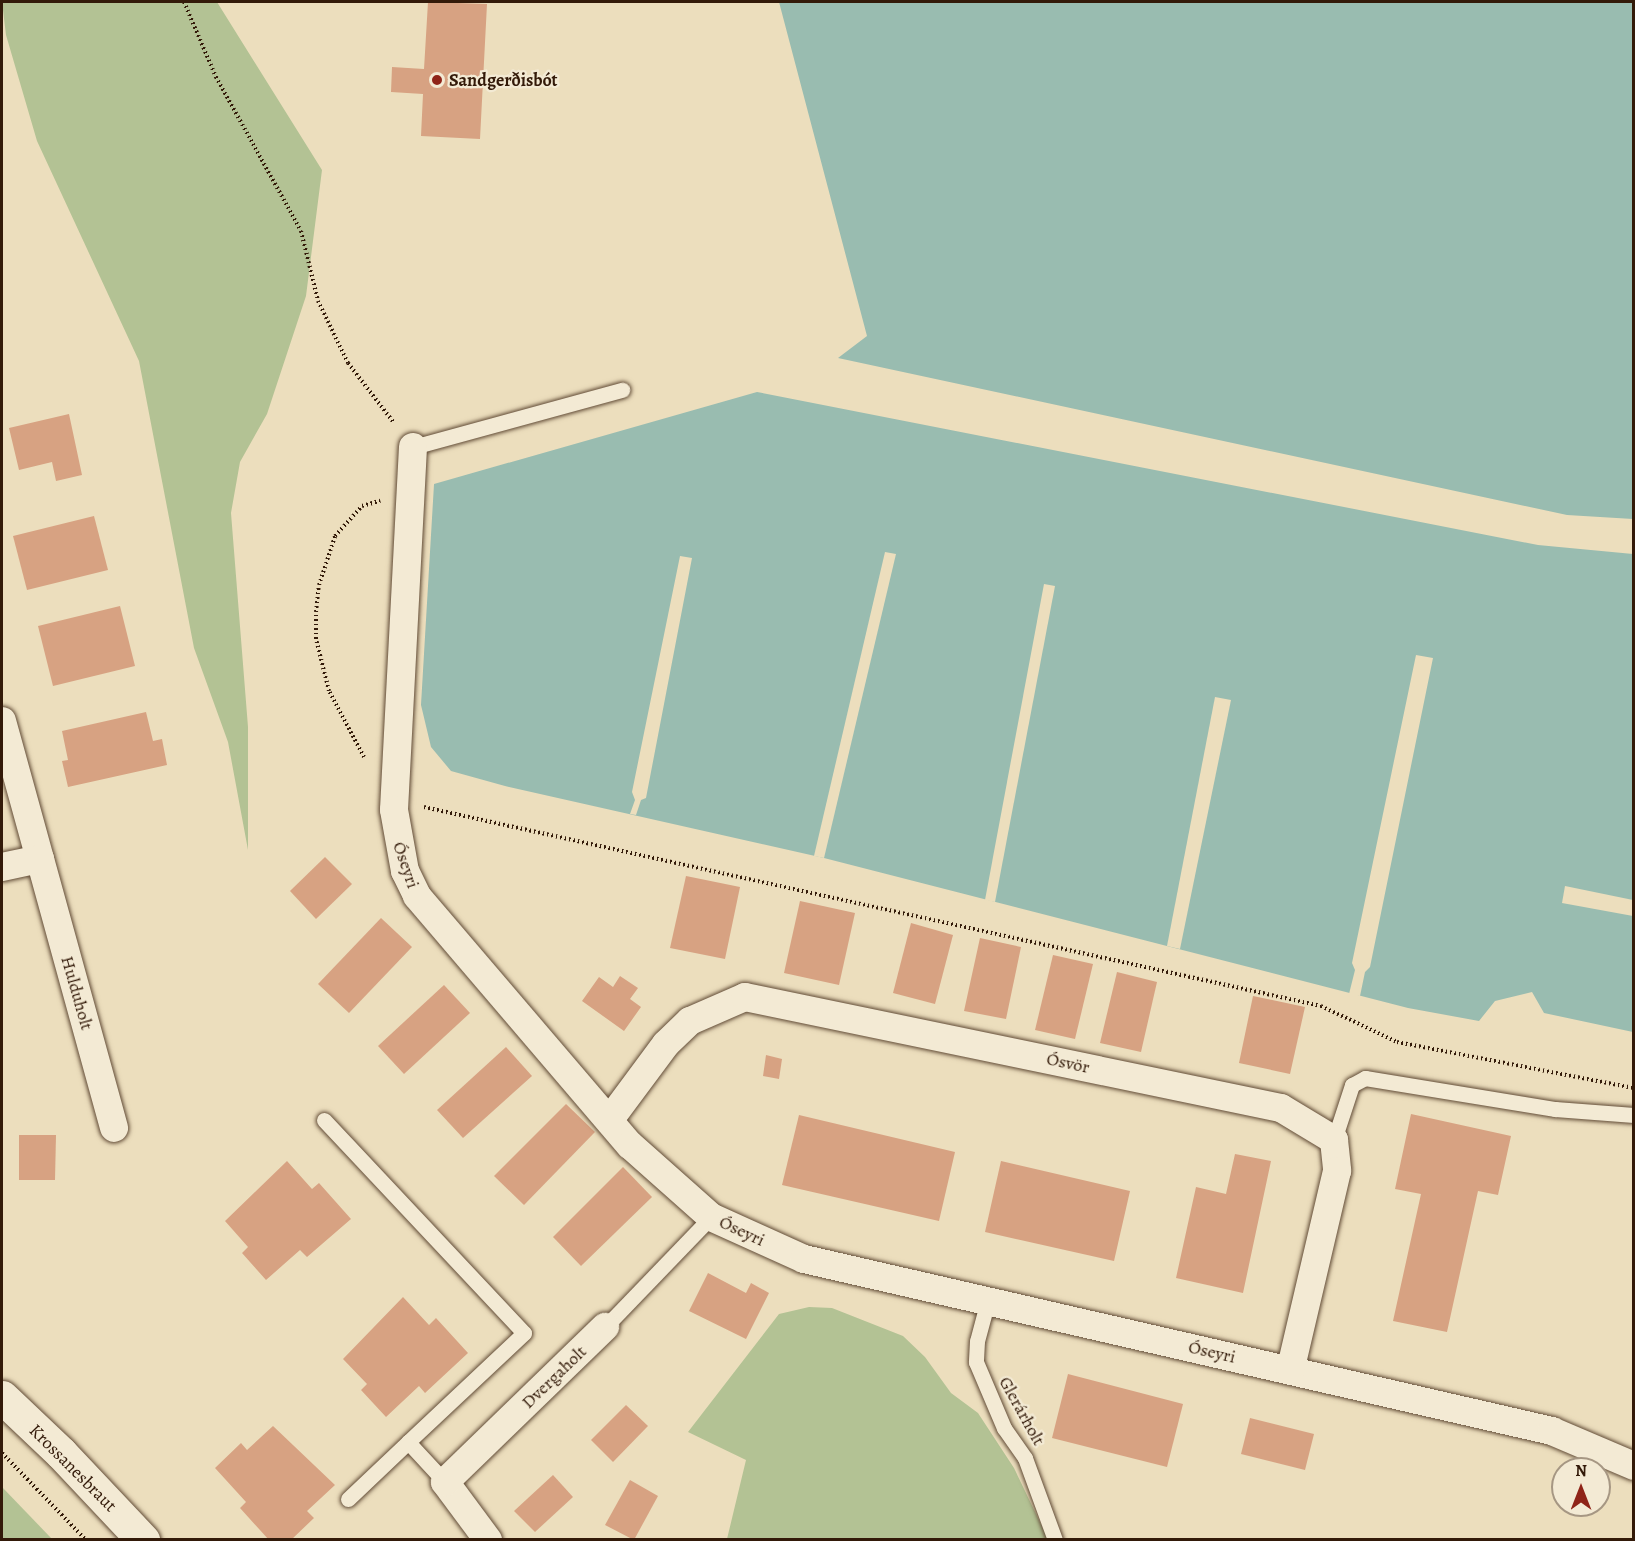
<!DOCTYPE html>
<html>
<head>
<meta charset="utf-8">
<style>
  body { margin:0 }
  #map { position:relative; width:1635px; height:1541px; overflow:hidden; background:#ecdebd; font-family:Alegreya,serif }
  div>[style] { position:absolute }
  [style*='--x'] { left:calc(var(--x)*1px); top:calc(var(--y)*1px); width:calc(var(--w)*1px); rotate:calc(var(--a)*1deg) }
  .green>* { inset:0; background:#b3c294 }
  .water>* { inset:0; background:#99bcb0 }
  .pier>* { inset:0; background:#ecdebd }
  .building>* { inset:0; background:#d7a282 }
  .path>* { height:4px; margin-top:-2px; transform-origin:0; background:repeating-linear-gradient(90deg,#331a09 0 1.5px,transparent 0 4.5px) }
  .roads { filter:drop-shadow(0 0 2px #614b36) drop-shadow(0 0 2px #614b36) }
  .service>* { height:15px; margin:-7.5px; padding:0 7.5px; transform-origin:7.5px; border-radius:7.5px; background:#f3ead4 }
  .minor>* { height:28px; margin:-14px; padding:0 14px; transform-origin:14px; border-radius:14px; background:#f3ead4 }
  .tertiary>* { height:33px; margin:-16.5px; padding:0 16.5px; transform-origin:16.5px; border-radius:16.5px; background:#f3ead4 }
  .dots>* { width:16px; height:16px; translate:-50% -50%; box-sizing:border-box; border:3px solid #f3ead4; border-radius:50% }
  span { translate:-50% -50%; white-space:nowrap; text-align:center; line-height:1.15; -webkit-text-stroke:4.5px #f3ead4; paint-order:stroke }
  .poi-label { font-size:18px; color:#331a09; font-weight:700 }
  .left { translate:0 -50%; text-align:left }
  .street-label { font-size:18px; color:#331a09 }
  .frame { position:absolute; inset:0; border:3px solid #331a09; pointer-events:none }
  .north { position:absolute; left:1551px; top:1457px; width:60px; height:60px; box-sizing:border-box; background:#f3ead4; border:2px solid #a69783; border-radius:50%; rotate:0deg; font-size:16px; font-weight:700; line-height:24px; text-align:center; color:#331a09 }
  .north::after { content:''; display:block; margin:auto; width:21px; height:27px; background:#8f2418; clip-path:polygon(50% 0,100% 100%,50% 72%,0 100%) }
</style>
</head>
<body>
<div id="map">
  <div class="green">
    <div style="clip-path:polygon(2px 2px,217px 2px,322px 170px,306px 296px,267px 414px,240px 462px,231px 513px,248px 727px,248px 850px,228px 742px,194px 648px,139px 361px,37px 141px,6px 35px)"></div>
    <div style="clip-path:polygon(809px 1307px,832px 1308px,903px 1336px,925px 1357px,951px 1393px,978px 1413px,1014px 1468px,1048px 1539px,727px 1539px,746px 1460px,688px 1432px,779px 1314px)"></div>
    <div style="clip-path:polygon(2px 1487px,52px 1539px,2px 1539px)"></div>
  </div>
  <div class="water">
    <div style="clip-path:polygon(779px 2px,1633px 2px,1633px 519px,1567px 515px,838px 358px,867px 336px)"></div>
    <div style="clip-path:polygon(757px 392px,1538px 545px,1633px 554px,1633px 1032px,1544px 1013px,1532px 992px,1495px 1001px,1479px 1021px,1408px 1008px,824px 858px,505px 786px,451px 771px,431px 747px,421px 705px,434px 484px)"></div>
  </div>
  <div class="pier">
    <div style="clip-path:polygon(885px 552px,896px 554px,824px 858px,814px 856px)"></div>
    <div style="clip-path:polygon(680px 556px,692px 558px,646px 798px,641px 800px,636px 815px,630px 814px,635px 800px,632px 792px)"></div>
    <div style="clip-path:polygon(1044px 584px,1055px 586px,995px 902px,985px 900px)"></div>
    <div style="clip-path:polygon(1416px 655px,1433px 658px,1370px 967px,1365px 972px,1360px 996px,1349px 994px,1355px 970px,1352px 963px)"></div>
    <div style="clip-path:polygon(1215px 697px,1231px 700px,1180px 949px,1167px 946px)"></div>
    <div style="clip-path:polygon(1565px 886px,1633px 900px,1633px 916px,1562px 903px)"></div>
  </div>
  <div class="building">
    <div style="clip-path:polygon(428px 2px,487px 4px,480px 139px,421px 136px,423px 94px,391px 92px,392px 67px,424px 69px)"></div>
    <div style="clip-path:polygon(69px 414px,82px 475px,56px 481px,52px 462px,19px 470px,9px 428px)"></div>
    <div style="clip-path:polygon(94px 516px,108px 570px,27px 590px,13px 536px)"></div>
    <div style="clip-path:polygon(120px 606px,135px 666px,53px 686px,38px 626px)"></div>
    <div style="clip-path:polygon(146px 712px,153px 741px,162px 739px,167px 765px,68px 787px,62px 761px,68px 760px,62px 731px)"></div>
    <div style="clip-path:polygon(325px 857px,352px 884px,316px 919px,290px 891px)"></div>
    <div style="clip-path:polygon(686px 876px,740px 887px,725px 959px,670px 948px)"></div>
    <div style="clip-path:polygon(800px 901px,855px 913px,839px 985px,784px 973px)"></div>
    <div style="clip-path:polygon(381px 918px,412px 947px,349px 1013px,318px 984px)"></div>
    <div style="clip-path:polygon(911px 923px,953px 935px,935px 1004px,893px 993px)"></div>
    <div style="clip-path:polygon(980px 938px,1021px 947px,1006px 1019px,964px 1011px)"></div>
    <div style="clip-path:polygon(1053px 955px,1093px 964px,1075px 1039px,1035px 1030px)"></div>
    <div style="clip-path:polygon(1117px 972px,1157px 982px,1141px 1052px,1100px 1043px)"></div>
    <div style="clip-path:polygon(620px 976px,638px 988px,630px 999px,641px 1007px,624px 1031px,582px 1001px,599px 977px,613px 987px)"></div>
    <div style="clip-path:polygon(444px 985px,470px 1013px,404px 1074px,378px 1046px)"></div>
    <div style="clip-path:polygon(1253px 996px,1305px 1007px,1290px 1074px,1239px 1063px)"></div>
    <div style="clip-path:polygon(506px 1047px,532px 1076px,463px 1138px,437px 1110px)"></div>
    <div style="clip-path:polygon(766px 1055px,782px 1059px,779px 1079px,763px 1076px)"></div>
    <div style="clip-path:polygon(566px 1104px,595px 1132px,524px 1205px,494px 1176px)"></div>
    <div style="clip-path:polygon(1411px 1114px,1511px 1136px,1498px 1195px,1478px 1191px,1447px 1332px,1393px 1321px,1421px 1194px,1395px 1189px)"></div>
    <div style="clip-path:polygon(799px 1115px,955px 1152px,939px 1221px,782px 1185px)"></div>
    <div style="clip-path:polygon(19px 1135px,56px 1135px,55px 1180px,19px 1180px)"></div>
    <div style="clip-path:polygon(1235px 1154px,1271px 1161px,1243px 1293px,1176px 1278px,1196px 1187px,1226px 1194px)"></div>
    <div style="clip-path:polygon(287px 1161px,312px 1189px,319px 1183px,351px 1219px,307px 1257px,300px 1250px,266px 1280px,242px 1253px,248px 1247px,225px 1221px)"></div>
    <div style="clip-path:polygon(1001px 1161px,1130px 1191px,1114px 1261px,985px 1232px)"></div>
    <div style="clip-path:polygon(623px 1167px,652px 1197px,581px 1266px,553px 1237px)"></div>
    <div style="clip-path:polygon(708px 1273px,746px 1293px,751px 1283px,769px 1293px,746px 1339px,689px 1311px)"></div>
    <div style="clip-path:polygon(403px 1297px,429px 1325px,436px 1318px,468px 1353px,425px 1393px,419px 1386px,386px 1417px,361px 1390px,367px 1384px,343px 1359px)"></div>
    <div style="clip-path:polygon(1068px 1374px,1183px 1404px,1167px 1467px,1052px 1438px)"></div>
    <div style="clip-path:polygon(626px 1405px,648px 1426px,613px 1462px,591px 1440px)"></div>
    <div style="clip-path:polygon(1250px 1418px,1314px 1434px,1305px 1470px,1241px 1454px)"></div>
    <div style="clip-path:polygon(273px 1426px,335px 1485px,307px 1511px,314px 1518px,291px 1540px,269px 1540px,240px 1508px,246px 1502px,215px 1468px,241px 1443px,247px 1450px)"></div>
    <div style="clip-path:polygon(553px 1475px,573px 1497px,535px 1532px,514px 1511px)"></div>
    <div style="clip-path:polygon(630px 1480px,658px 1496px,634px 1540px,605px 1525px)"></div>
  </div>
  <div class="path">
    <div style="--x:184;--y:2;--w:82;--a:66.9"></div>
    <div style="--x:216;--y:77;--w:176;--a:61.1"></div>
    <div style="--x:301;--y:231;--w:72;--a:76.3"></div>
    <div style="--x:318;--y:301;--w:69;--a:64.2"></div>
    <div style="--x:348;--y:363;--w:76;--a:52.5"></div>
    <div style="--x:364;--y:757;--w:75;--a:-117.9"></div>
    <div style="--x:329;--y:691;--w:54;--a:-104"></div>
    <div style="--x:316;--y:639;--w:27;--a:-90"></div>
    <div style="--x:316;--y:612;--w:27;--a:-84"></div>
    <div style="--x:319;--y:585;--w:52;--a:-71.9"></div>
    <div style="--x:335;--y:536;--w:40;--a:-48"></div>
    <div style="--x:362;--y:506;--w:19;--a:-16"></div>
    <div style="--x:424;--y:807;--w:919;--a:12.51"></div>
    <div style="--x:1321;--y:1006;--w:84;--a:25.3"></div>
    <div style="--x:1397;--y:1042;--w:241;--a:11"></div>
    <div style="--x:2;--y:1453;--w:121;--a:46"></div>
  </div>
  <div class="roads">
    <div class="service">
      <div style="--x:413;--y:447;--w:217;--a:-15.3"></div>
      <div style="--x:324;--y:1120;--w:292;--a:46.8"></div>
      <div style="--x:524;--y:1333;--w:159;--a:136.8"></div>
      <div style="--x:408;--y:1442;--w:54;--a:47.2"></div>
      <div style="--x:1334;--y:1140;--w:58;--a:-71.9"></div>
      <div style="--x:1352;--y:1085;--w:15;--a:-28"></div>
      <div style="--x:1365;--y:1078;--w:193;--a:9.3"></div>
      <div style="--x:1555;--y:1109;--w:79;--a:4.3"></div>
      <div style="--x:988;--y:1300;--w:42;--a:105"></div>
      <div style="--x:977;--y:1341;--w:21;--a:93"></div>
      <div style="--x:976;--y:1362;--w:72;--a:67"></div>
      <div style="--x:1004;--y:1428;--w:37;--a:55"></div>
      <div style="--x:1025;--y:1458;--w:87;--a:69.9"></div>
      <div style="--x:605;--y:1327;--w:153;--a:-46.1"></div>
      <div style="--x:348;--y:1499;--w:83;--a:-43.5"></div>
    </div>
    <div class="minor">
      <div style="--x:413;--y:447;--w:363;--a:93"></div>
      <div style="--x:394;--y:810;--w:62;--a:79.8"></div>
      <div style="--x:405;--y:871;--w:28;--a:64"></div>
      <div style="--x:417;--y:896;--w:328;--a:49.5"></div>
      <div style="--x:630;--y:1145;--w:108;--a:41.6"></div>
      <div style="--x:711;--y:1217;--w:102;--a:24.3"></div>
      <div style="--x:804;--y:1259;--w:768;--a:12.95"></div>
      <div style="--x:1552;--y:1431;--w:89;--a:23.1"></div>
      <div style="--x:2;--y:721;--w:422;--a:74.6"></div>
      <div style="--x:2;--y:867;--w:39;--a:-12"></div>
      <div style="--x:611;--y:1118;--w:92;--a:-53.4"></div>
      <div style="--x:666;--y:1044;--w:33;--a:-44"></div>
      <div style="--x:690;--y:1021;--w:60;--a:-23.6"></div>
      <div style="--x:745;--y:997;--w:547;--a:11.7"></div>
      <div style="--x:1281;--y:1108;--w:62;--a:31.1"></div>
      <div style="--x:1334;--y:1140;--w:31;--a:84"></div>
      <div style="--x:1337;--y:1171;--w:205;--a:103.2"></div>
      <div style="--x:488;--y:1540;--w:72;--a:-126.6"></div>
      <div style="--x:445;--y:1482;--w:223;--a:-44.1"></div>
    </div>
    <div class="tertiary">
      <div style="--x:2;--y:1397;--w:81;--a:43.5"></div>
      <div style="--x:61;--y:1453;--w:120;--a:46.7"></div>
    </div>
  </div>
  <div class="dots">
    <div style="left:437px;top:80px;background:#8f2418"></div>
  </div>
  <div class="poi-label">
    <span class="left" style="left:449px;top:80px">Sandgerðisbót</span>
  </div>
  <div class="street-label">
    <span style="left:406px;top:865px;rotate:71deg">Óseyri</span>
    <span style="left:77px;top:993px;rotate:74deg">Hulduholt</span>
    <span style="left:1068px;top:1063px;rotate:12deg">Ósvör</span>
    <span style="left:742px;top:1231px;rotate:25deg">Óseyri</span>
    <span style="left:1212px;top:1352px;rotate:13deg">Óseyri</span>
    <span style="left:554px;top:1377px;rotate:-44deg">Dvergaholt</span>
    <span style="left:1022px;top:1411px;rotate:61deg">Glerárholt</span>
    <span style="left:73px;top:1468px;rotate:45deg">Krossanesbraut</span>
  </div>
  <div class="frame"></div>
  <div class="north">N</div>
</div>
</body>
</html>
